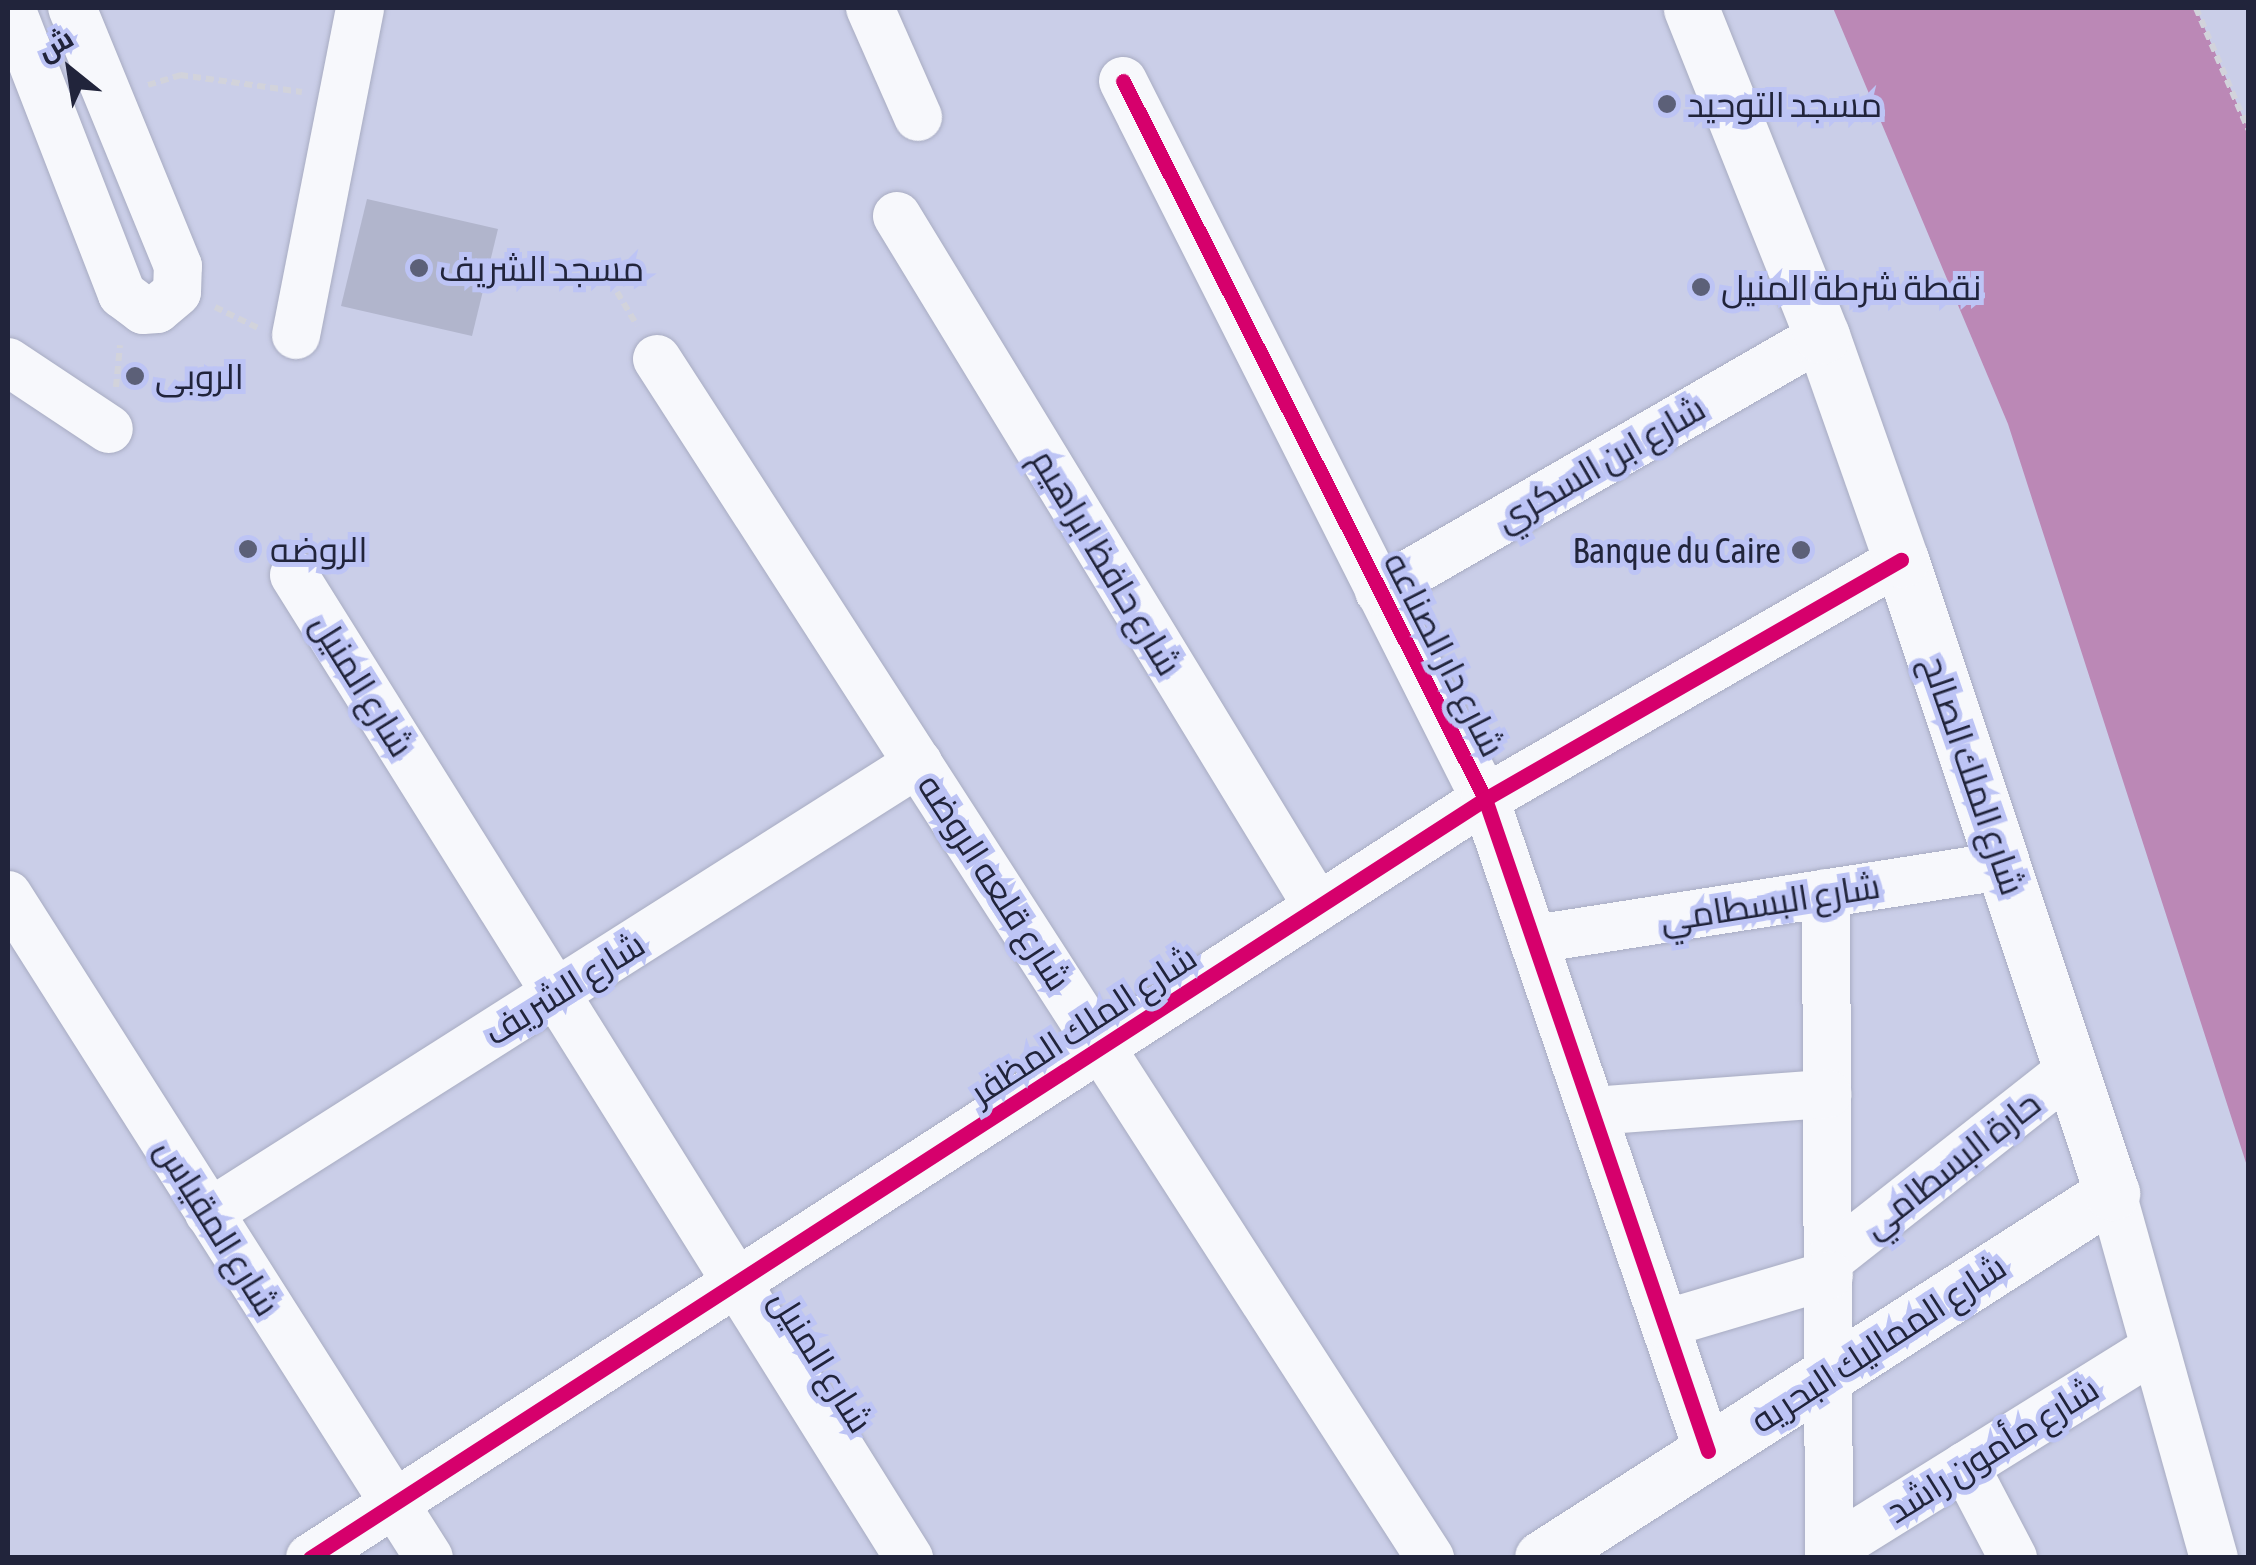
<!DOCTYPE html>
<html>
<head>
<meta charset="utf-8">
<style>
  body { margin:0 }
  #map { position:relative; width:2256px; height:1565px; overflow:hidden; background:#cacee8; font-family:"Asap Condensed",Cairo,sans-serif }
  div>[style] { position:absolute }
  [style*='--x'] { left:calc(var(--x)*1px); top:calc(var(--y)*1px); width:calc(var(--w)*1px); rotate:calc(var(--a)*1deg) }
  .water>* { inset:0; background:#bb88b6 }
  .building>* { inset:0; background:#b1b5cc }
  .path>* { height:6px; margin-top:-3px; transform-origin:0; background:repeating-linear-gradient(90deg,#d2d3db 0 8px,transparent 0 13px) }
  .roads { filter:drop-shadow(0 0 2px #a8acc2) drop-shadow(0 0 2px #a8acc2) }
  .minor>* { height:48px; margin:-24px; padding:0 24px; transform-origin:24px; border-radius:24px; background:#f7f8fc }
  .major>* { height:55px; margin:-27.5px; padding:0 27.5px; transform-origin:27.5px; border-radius:27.5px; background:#f7f8fc }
  .cycleway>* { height:15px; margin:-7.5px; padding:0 7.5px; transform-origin:7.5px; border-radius:7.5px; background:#d6006c }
  .dots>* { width:28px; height:28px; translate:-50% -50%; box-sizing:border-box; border:5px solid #bdc4f5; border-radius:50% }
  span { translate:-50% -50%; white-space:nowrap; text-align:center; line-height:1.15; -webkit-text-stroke:10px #bdc4f5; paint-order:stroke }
  .poi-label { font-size:35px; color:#21243b }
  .left { translate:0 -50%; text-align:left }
  .right { translate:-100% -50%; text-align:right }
  .street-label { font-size:35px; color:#21243b }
  .frame { position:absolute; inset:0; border:10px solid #21243b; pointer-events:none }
  .north { position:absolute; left:20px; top:20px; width:100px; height:100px; -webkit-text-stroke:8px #bdc4f5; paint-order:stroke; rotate:330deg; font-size:28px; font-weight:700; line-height:40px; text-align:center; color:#21243b }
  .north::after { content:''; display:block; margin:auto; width:35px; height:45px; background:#21243b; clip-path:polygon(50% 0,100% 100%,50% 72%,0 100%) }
</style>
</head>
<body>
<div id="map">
  <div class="water">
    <div style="clip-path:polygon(1833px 8px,2196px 8px,2248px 129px,2248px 1169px,2008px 424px)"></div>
  </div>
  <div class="building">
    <div style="clip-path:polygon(367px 199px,498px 229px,472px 336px,341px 306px)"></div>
  </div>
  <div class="path">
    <div style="--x:2196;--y:8;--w:132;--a:66.7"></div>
    <div style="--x:148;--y:85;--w:34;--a:-17"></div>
    <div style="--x:180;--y:75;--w:123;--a:7.9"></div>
    <div style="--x:617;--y:292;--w:39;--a:59"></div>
    <div style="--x:215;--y:307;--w:48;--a:26"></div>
    <div style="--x:116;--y:387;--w:42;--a:-84.6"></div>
  </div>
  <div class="roads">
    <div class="minor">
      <div style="--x:11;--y:8;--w:307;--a:68.8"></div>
      <div style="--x:122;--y:294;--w:26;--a:37"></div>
      <div style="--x:143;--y:310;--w:14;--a:-4"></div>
      <div style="--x:157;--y:309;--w:26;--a:-40"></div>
      <div style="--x:177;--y:292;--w:26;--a:-88"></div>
      <div style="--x:178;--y:266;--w:279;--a:-112.3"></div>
      <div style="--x:870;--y:8;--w:119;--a:66.2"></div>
      <div style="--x:1123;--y:81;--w:804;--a:63.24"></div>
      <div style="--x:1485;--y:799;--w:689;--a:71.12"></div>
      <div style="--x:897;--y:216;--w:809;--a:58.65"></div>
      <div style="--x:296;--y:335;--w:333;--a:-78.9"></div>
      <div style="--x:657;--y:359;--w:1427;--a:57.19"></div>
      <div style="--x:8;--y:362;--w:121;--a:33.6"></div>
      <div style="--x:294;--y:575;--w:1160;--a:57.97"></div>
      <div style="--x:1379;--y:591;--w:511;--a:-29.93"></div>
      <div style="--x:1826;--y:893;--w:665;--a:89.74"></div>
      <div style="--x:8;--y:895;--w:785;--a:57.58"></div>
      <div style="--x:1535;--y:939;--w:476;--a:-8.9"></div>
      <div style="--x:1593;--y:1111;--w:235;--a:-4.2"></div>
      <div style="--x:2112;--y:1193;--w:379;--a:74.4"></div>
      <div style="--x:209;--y:1213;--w:840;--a:-32.4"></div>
      <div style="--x:1829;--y:1260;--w:310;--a:-38.2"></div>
      <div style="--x:1665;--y:1324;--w:171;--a:-16.6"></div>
      <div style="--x:1965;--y:1466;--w:104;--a:62.4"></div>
      <div style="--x:1829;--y:1551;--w:384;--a:-31.9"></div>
      <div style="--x:310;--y:1558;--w:1399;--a:-32.86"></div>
      <div style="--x:1485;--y:799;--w:480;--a:-29.9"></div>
    </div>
    <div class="major">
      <div style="--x:1542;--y:1558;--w:677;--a:-32.63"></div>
      <div style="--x:2112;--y:1193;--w:667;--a:-108.43"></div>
      <div style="--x:1901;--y:560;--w:238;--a:-109.4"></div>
      <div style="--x:1822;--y:336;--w:353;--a:-111.8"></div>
    </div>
  </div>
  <div class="cycleway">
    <div style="--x:1123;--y:81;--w:804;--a:63.24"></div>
    <div style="--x:1485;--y:799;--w:689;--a:71.12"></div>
    <div style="--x:310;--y:1558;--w:1399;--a:-32.86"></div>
    <div style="--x:1485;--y:799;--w:480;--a:-29.9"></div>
  </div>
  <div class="dots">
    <div style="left:1667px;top:104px;background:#5c6078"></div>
    <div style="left:419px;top:268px;background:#5c6078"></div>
    <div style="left:1701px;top:287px;background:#5c6078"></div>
    <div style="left:135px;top:376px;background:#5c6078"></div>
    <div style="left:248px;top:549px;background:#5c6078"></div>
    <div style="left:1801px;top:550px;background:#5c6078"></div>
  </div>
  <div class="poi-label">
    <span class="left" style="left:1687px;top:104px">مسجد التوحيد</span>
    <span class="left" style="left:439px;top:268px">مسجد الشريف</span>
    <span class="left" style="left:1721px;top:287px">نقطة شرطة المنيل</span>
    <span class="left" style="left:155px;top:376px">الروبى</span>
    <span class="left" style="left:270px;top:549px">الروضه</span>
    <span class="right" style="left:1781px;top:550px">Banque du Caire</span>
  </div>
  <div class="street-label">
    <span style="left:1600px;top:463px;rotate:-30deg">شارع ابن السكري</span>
    <span style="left:1107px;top:562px;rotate:59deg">شارع حافظ ابراهيم</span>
    <span style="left:1445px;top:654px;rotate:63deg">شارع دار الصناعه</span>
    <span style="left:363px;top:685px;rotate:58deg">شارع المنيل</span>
    <span style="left:1974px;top:775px;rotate:71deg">شارع الملك الصالح</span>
    <span style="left:995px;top:882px;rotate:57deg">شارع قلعه الروضه</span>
    <span style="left:1770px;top:902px;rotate:-9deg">شارع البسطامي</span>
    <span style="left:564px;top:988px;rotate:-32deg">شارع الشريف</span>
    <span style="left:1083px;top:1024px;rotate:-33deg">شارع الملك المظفر</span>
    <span style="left:1951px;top:1164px;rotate:-38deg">حارة البسطامي</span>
    <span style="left:218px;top:1227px;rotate:58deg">شارع المقياس</span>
    <span style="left:1878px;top:1343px;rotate:-33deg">شارع المماليك البحريه</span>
    <span style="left:822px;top:1361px;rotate:58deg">شارع المنيل</span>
    <span style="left:1992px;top:1449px;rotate:-32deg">شارع مأمون راشد</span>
  </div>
  <div class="frame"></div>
  <div class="north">ش</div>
</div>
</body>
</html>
